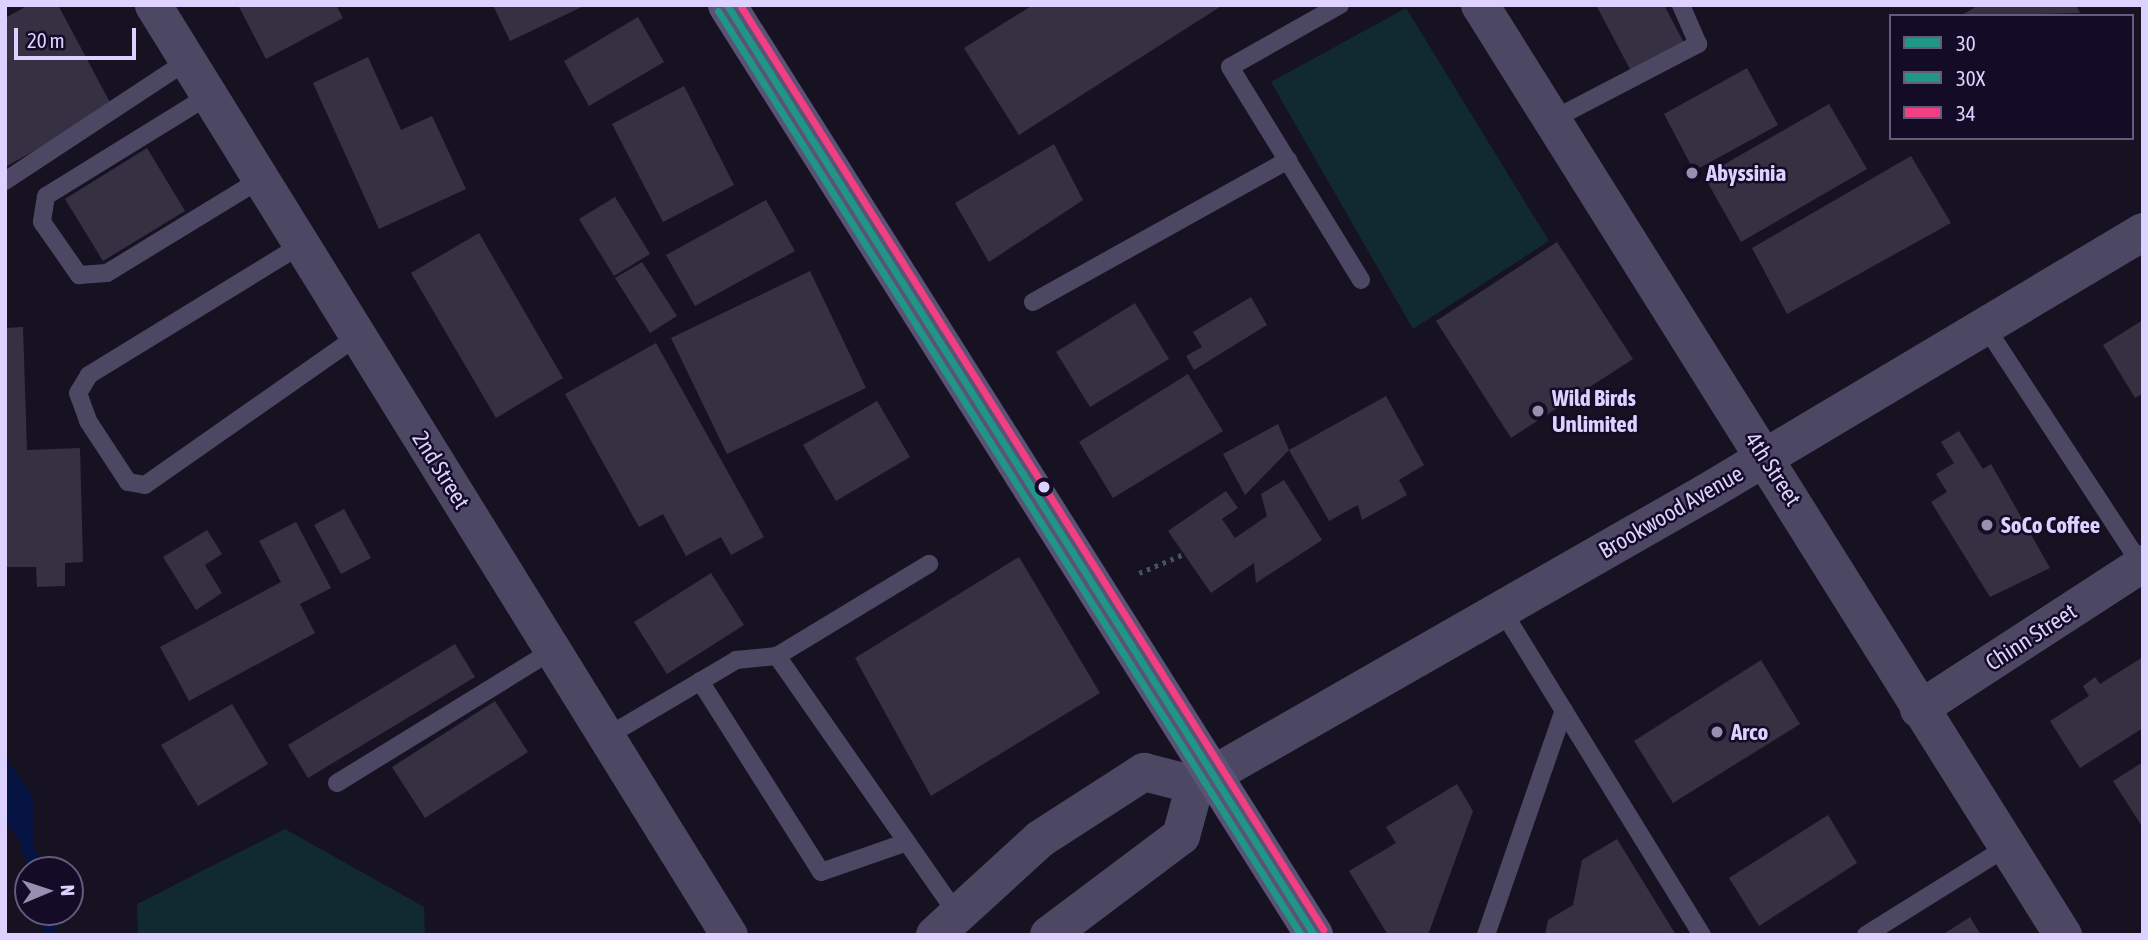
<!DOCTYPE html>
<html>
<head>
<meta charset="utf-8">
<style>
  body { margin:0 }
  #map { position:relative; width:2148px; height:940px; overflow:hidden; background:#171221; font-family:"Asap Condensed",sans-serif }
  div>[style] { position:absolute }
  [style*='--x'] { left:calc(var(--x)*1px); top:calc(var(--y)*1px); width:calc(var(--w)*1px); rotate:calc(var(--a)*1deg) }
  .green>* { inset:0; background:#102a2f }
  .water>* { inset:0; background:#061444 }
  .stream>* { height:12px; margin:-6px; padding:0 6px; transform-origin:6px; border-radius:6px; background:#061444 }
  .building>* { inset:0; background:#363043 }
  .path>* { height:4.5px; margin-top:-2.25px; transform-origin:0; background:repeating-linear-gradient(90deg,#465264 0 3.5px,transparent 0 8.5px) }
  .service>* { height:18px; margin:-9px; padding:0 9px; transform-origin:9px; border-radius:9px; background:#4c4762 }
  .minor>* { height:37px; margin:-18.5px; padding:0 18.5px; transform-origin:18.5px; border-radius:18.5px; background:#4c4762 }
  .tertiary>* { height:38px; margin:-19px; padding:0 19px; transform-origin:19px; border-radius:19px; background:#4c4762 }
  .secondary>* { height:38px; margin:-19px; padding:0 19px; transform-origin:19px; border-radius:19px; background:#5a5375 }
  .bus-1>* { height:7px; margin:-3.5px; padding:0 3.5px; transform-origin:3.5px; border-radius:3.5px; background:#209686 }
  .bus-2>* { height:7px; margin:-3.5px; padding:0 3.5px; transform-origin:3.5px; border-radius:3.5px; background:#209686 }
  .bus-3>* { height:7px; margin:-3.5px; padding:0 3.5px; transform-origin:3.5px; border-radius:3.5px; background:#f33f82 }
  .dots>* { width:19px; height:19px; translate:-50% -50%; box-sizing:border-box; border:4px solid #140c27; border-radius:50% }
  span { translate:-50% -50%; white-space:nowrap; text-align:center; line-height:1.15; -webkit-text-stroke:5px #140c27; paint-order:stroke }
  .poi-label { font-size:23px; color:#ddd2ff; font-weight:700 }
  .left { translate:0 -50%; text-align:left }
  .street-label { font-size:23px; color:#ddd2ff }
  .frame { position:absolute; inset:0; border:7px solid #ddd2ff; pointer-events:none }
  .legend { position:absolute; left:1889px; top:14px; width:245px; height:126px; box-sizing:border-box; background:#140c27; border:2px solid #645b7d; margin:0; padding:9px 12px; list-style:none; font-size:21px; color:#ddd2ff }
  .legend li { display:flex; align-items:center; gap:14px; height:35px }
  .legend b { width:35px; border:2px solid #645b7d }
  .north { position:absolute; left:14px; top:856px; width:70px; height:70px; box-sizing:border-box; background:#140c27; border:2px solid #645b7d; border-radius:50%; rotate:88deg; font-size:19px; font-weight:700; line-height:28px; text-align:center; color:#ddd2ff }
  .north::after { content:''; display:block; margin:auto; width:24px; height:32px; background:#988fb1; clip-path:polygon(50% 0,100% 100%,50% 72%,0 100%) }
  .scale { position:absolute; left:14px; top:28px; width:122px; height:32px; box-sizing:border-box; border:4px solid #ddd2ff; border-top:0; padding-left:9px; font-size:21px; line-height:24px; white-space:nowrap; color:#ddd2ff; -webkit-text-stroke:5px #140c27; paint-order:stroke }
</style>
</head>
<body>
<div id="map">
  <div class="green">
    <div style="clip-path:polygon(1406px 8px,1549px 241px,1413px 329px,1271px 82px)"></div>
    <div style="clip-path:polygon(285px 829px,424px 907px,425px 935px,138px 935px,137px 904px)"></div>
  </div>
  <div class="water">
    <div style="clip-path:polygon(5px 757px,33px 797px,34px 862px,5px 820px)"></div>
  </div>
  <div class="stream">
    <div style="--x:27;--y:849;--w:24;--a:60"></div>
    <div style="--x:48;--y:912;--w:23;--a:85"></div>
  </div>
  <div class="building">
    <div style="clip-path:polygon(29px 5px,58px 5px,113px 108px,5px 167px,5px 18px)"></div>
    <div style="clip-path:polygon(238px 5px,336px 5px,343px 18px,266px 59px)"></div>
    <div style="clip-path:polygon(493px 5px,586px 5px,510px 41px)"></div>
    <div style="clip-path:polygon(1033px 5px,1223px 5px,1019px 135px,964px 48px)"></div>
    <div style="clip-path:polygon(1596px 5px,1664px 5px,1684px 43px,1631px 71px)"></div>
    <div style="clip-path:polygon(1979px 5px,2076px 5px,2080px 13px,1960px 16px)"></div>
    <div style="clip-path:polygon(638px 17px,664px 62px,589px 106px,564px 61px)"></div>
    <div style="clip-path:polygon(368px 57px,401px 130px,432px 116px,466px 189px,379px 229px,313px 83px)"></div>
    <div style="clip-path:polygon(1747px 68px,1778px 125px,1694px 171px,1664px 114px)"></div>
    <div style="clip-path:polygon(684px 86px,734px 185px,663px 222px,612px 124px)"></div>
    <div style="clip-path:polygon(1829px 104px,1867px 169px,1741px 242px,1704px 176px)"></div>
    <div style="clip-path:polygon(1054px 144px,1083px 200px,989px 262px,955px 203px)"></div>
    <div style="clip-path:polygon(147px 148px,185px 211px,103px 261px,65px 199px)"></div>
    <div style="clip-path:polygon(1911px 156px,1951px 223px,1787px 314px,1752px 248px)"></div>
    <div style="clip-path:polygon(615px 197px,650px 254px,614px 276px,579px 219px)"></div>
    <div style="clip-path:polygon(766px 200px,795px 251px,695px 306px,666px 255px)"></div>
    <div style="clip-path:polygon(479px 233px,563px 378px,496px 418px,411px 273px)"></div>
    <div style="clip-path:polygon(1557px 242px,1633px 359px,1511px 438px,1436px 321px)"></div>
    <div style="clip-path:polygon(642px 262px,677px 316px,650px 333px,615px 278px)"></div>
    <div style="clip-path:polygon(810px 271px,866px 388px,727px 454px,671px 338px)"></div>
    <div style="clip-path:polygon(1251px 297px,1267px 325px,1194px 370px,1186px 356px,1202px 347px,1193px 332px)"></div>
    <div style="clip-path:polygon(1135px 303px,1169px 359px,1090px 407px,1056px 352px)"></div>
    <div style="clip-path:polygon(2143px 320px,2143px 393px,2135px 398px,2103px 345px)"></div>
    <div style="clip-path:polygon(23px 327px,27px 450px,80px 448px,83px 562px,65px 563px,65px 586px,37px 587px,36px 567px,6px 567px,5px 328px)"></div>
    <div style="clip-path:polygon(656px 343px,764px 537px,731px 555px,721px 537px,686px 556px,663px 514px,639px 527px,565px 394px)"></div>
    <div style="clip-path:polygon(1188px 374px,1223px 431px,1113px 498px,1079px 442px)"></div>
    <div style="clip-path:polygon(1386px 396px,1424px 465px,1399px 480px,1407px 495px,1362px 520px,1358px 505px,1329px 521px,1289px 450px)"></div>
    <div style="clip-path:polygon(877px 401px,910px 457px,836px 501px,803px 445px)"></div>
    <div style="clip-path:polygon(1278px 424px,1289px 450px,1245px 495px,1223px 454px)"></div>
    <div style="clip-path:polygon(1959px 431px,1983px 469px,1991px 464px,2050px 568px,1990px 597px,1931px 502px,1947px 492px,1936px 474px,1954px 463px,1941px 442px)"></div>
    <div style="clip-path:polygon(1284px 480px,1322px 540px,1256px 583px,1254px 563px,1211px 593px,1168px 531px,1226px 491px,1238px 508px,1222px 519px,1235px 538px,1267px 516px,1261px 494px)"></div>
    <div style="clip-path:polygon(344px 509px,371px 558px,341px 574px,314px 525px)"></div>
    <div style="clip-path:polygon(296px 522px,331px 588px,300px 604px,315px 633px,189px 701px,160px 647px,281px 582px,259px 541px)"></div>
    <div style="clip-path:polygon(207px 530px,222px 554px,205px 565px,222px 593px,196px 610px,163px 557px)"></div>
    <div style="clip-path:polygon(1019px 557px,1100px 693px,931px 796px,855px 658px)"></div>
    <div style="clip-path:polygon(711px 573px,744px 625px,667px 674px,634px 622px)"></div>
    <div style="clip-path:polygon(455px 644px,475px 677px,308px 778px,288px 745px)"></div>
    <div style="clip-path:polygon(2143px 657px,2143px 728px,2080px 768px,2050px 721px,2089px 696px,2083px 686px,2095px 677px,2100px 684px)"></div>
    <div style="clip-path:polygon(1761px 660px,1800px 724px,1673px 803px,1634px 741px)"></div>
    <div style="clip-path:polygon(495px 701px,528px 752px,425px 818px,392px 767px)"></div>
    <div style="clip-path:polygon(232px 704px,268px 764px,198px 806px,161px 745px)"></div>
    <div style="clip-path:polygon(2143px 762px,2143px 828px,2113px 781px)"></div>
    <div style="clip-path:polygon(1457px 784px,1473px 811px,1428px 935px,1388px 935px,1349px 871px,1396px 843px,1386px 827px)"></div>
    <div style="clip-path:polygon(1828px 815px,1857px 863px,1759px 926px,1729px 878px)"></div>
    <div style="clip-path:polygon(1617px 839px,1676px 935px,1545px 935px,1548px 920px,1573px 905px,1582px 860px)"></div>
    <div style="clip-path:polygon(1970px 917px,1981px 935px,1942px 935px)"></div>
  </div>
  <div class="path">
    <div style="--x:1139;--y:573;--w:49;--a:-22.9"></div>
  </div>
  <div class="service">
    <div style="--x:1340;--y:5;--w:126;--a:150.6"></div>
    <div style="--x:1230;--y:67;--w:250;--a:58.4"></div>
    <div style="--x:208;--y:96;--w:190;--a:148.3"></div>
    <div style="--x:46;--y:196;--w:26;--a:99"></div>
    <div style="--x:42;--y:222;--w:65;--a:55.1"></div>
    <div style="--x:79;--y:275;--w:28;--a:-4"></div>
    <div style="--x:107;--y:273;--w:180;--a:-31.4"></div>
    <div style="--x:1552;--y:120;--w:165;--a:-27.5"></div>
    <div style="--x:1698;--y:44;--w:43;--a:-113.6"></div>
    <div style="--x:5;--y:181;--w:218;--a:-33.4"></div>
    <div style="--x:301;--y:245;--w:249;--a:148.5"></div>
    <div style="--x:89;--y:375;--w:21;--a:121"></div>
    <div style="--x:78;--y:393;--w:30;--a:70"></div>
    <div style="--x:88;--y:421;--w:73;--a:56.7"></div>
    <div style="--x:128;--y:482;--w:17;--a:10"></div>
    <div style="--x:145;--y:485;--w:260;--a:-35"></div>
    <div style="--x:1033;--y:302;--w:292;--a:-29.1"></div>
    <div style="--x:1985;--y:326;--w:285;--a:56.8"></div>
    <div style="--x:1502;--y:610;--w:382;--a:58.4"></div>
    <div style="--x:777;--y:656;--w:313;--a:55.1"></div>
    <div style="--x:700;--y:681;--w:226;--a:57.6"></div>
    <div style="--x:821;--y:872;--w:86;--a:-19.1"></div>
    <div style="--x:606;--y:737;--w:151;--a:-30.6"></div>
    <div style="--x:736;--y:660;--w:41;--a:-5.6"></div>
    <div style="--x:777;--y:656;--w:178;--a:-31.2"></div>
    <div style="--x:337;--y:783;--w:254;--a:-31.6"></div>
    <div style="--x:1486;--y:935;--w:238;--a:-70.9"></div>
    <div style="--x:1866;--y:935;--w:166;--a:-32"></div>
  </div>
  <div class="minor">
    <div style="--x:153;--y:5;--w:1094;--a:58.23"></div>
    <div style="--x:1918;--y:709;--w:268;--a:-33"></div>
  </div>
  <div class="tertiary">
    <div style="--x:1480;--y:5;--w:1098;--a:57.92"></div>
    <div style="--x:935;--y:935;--w:142;--a:-42.4"></div>
    <div style="--x:1040;--y:839;--w:124;--a:-32.8"></div>
    <div style="--x:1144;--y:772;--w:53;--a:14.3"></div>
    <div style="--x:1195;--y:785;--w:586;--a:-29.76"></div>
    <div style="--x:1704;--y:494;--w:511;--a:-30.83"></div>
    <div style="--x:1049;--y:935;--w:165;--a:-36.9"></div>
    <div style="--x:1181;--y:836;--w:53;--a:-74.6"></div>
  </div>
  <div class="secondary">
    <div style="--x:727;--y:5;--w:1100;--a:57.74"></div>
  </div>
  <div class="bus-1">
    <div style="--x:727;--y:5;--w:1100;--a:57.74"></div>
  </div>
  <div class="bus-2">
    <div style="--x:718;--y:11;--w:1093;--a:57.75"></div>
  </div>
  <div class="bus-3">
    <div style="--x:740;--y:5;--w:1093;--a:57.75"></div>
  </div>
  <div class="dots">
    <div style="left:1692px;top:173px;background:#988fb1"></div>
    <div style="left:1538px;top:411px;background:#988fb1"></div>
    <div style="left:1044px;top:487px;background:#ddd2ff"></div>
    <div style="left:1987px;top:525px;background:#988fb1"></div>
    <div style="left:1717px;top:732px;background:#988fb1"></div>
  </div>
  <div class="poi-label">
    <span class="left" style="left:1706px;top:173px">Abyssinia</span>
    <span class="left" style="left:1552px;top:411px">Wild Birds<br>Unlimited</span>
    <span class="left" style="left:2001px;top:525px">SoCo Coffee</span>
    <span class="left" style="left:1731px;top:732px">Arco</span>
  </div>
  <div class="street-label">
    <span style="left:1773px;top:469px;rotate:57deg">4th Street</span>
    <span style="left:441px;top:470px;rotate:58deg">2nd Street</span>
    <span style="left:1671px;top:512px;rotate:-30deg">Brookwood Avenue</span>
    <span style="left:2031px;top:637px;rotate:-33deg">Chinn Street</span>
  </div>
  <div class="frame"></div>
  <ul class="legend">
  <li><b style="height:9px;background:#209686"></b>30</li>
  <li><b style="height:9px;background:#209686"></b>30X</li>
  <li><b style="height:9px;background:#f33f82"></b>34</li>
  </ul>
  <div class="north">N</div>
  <div class="scale">20 m</div>
</div>
</body>
</html>
